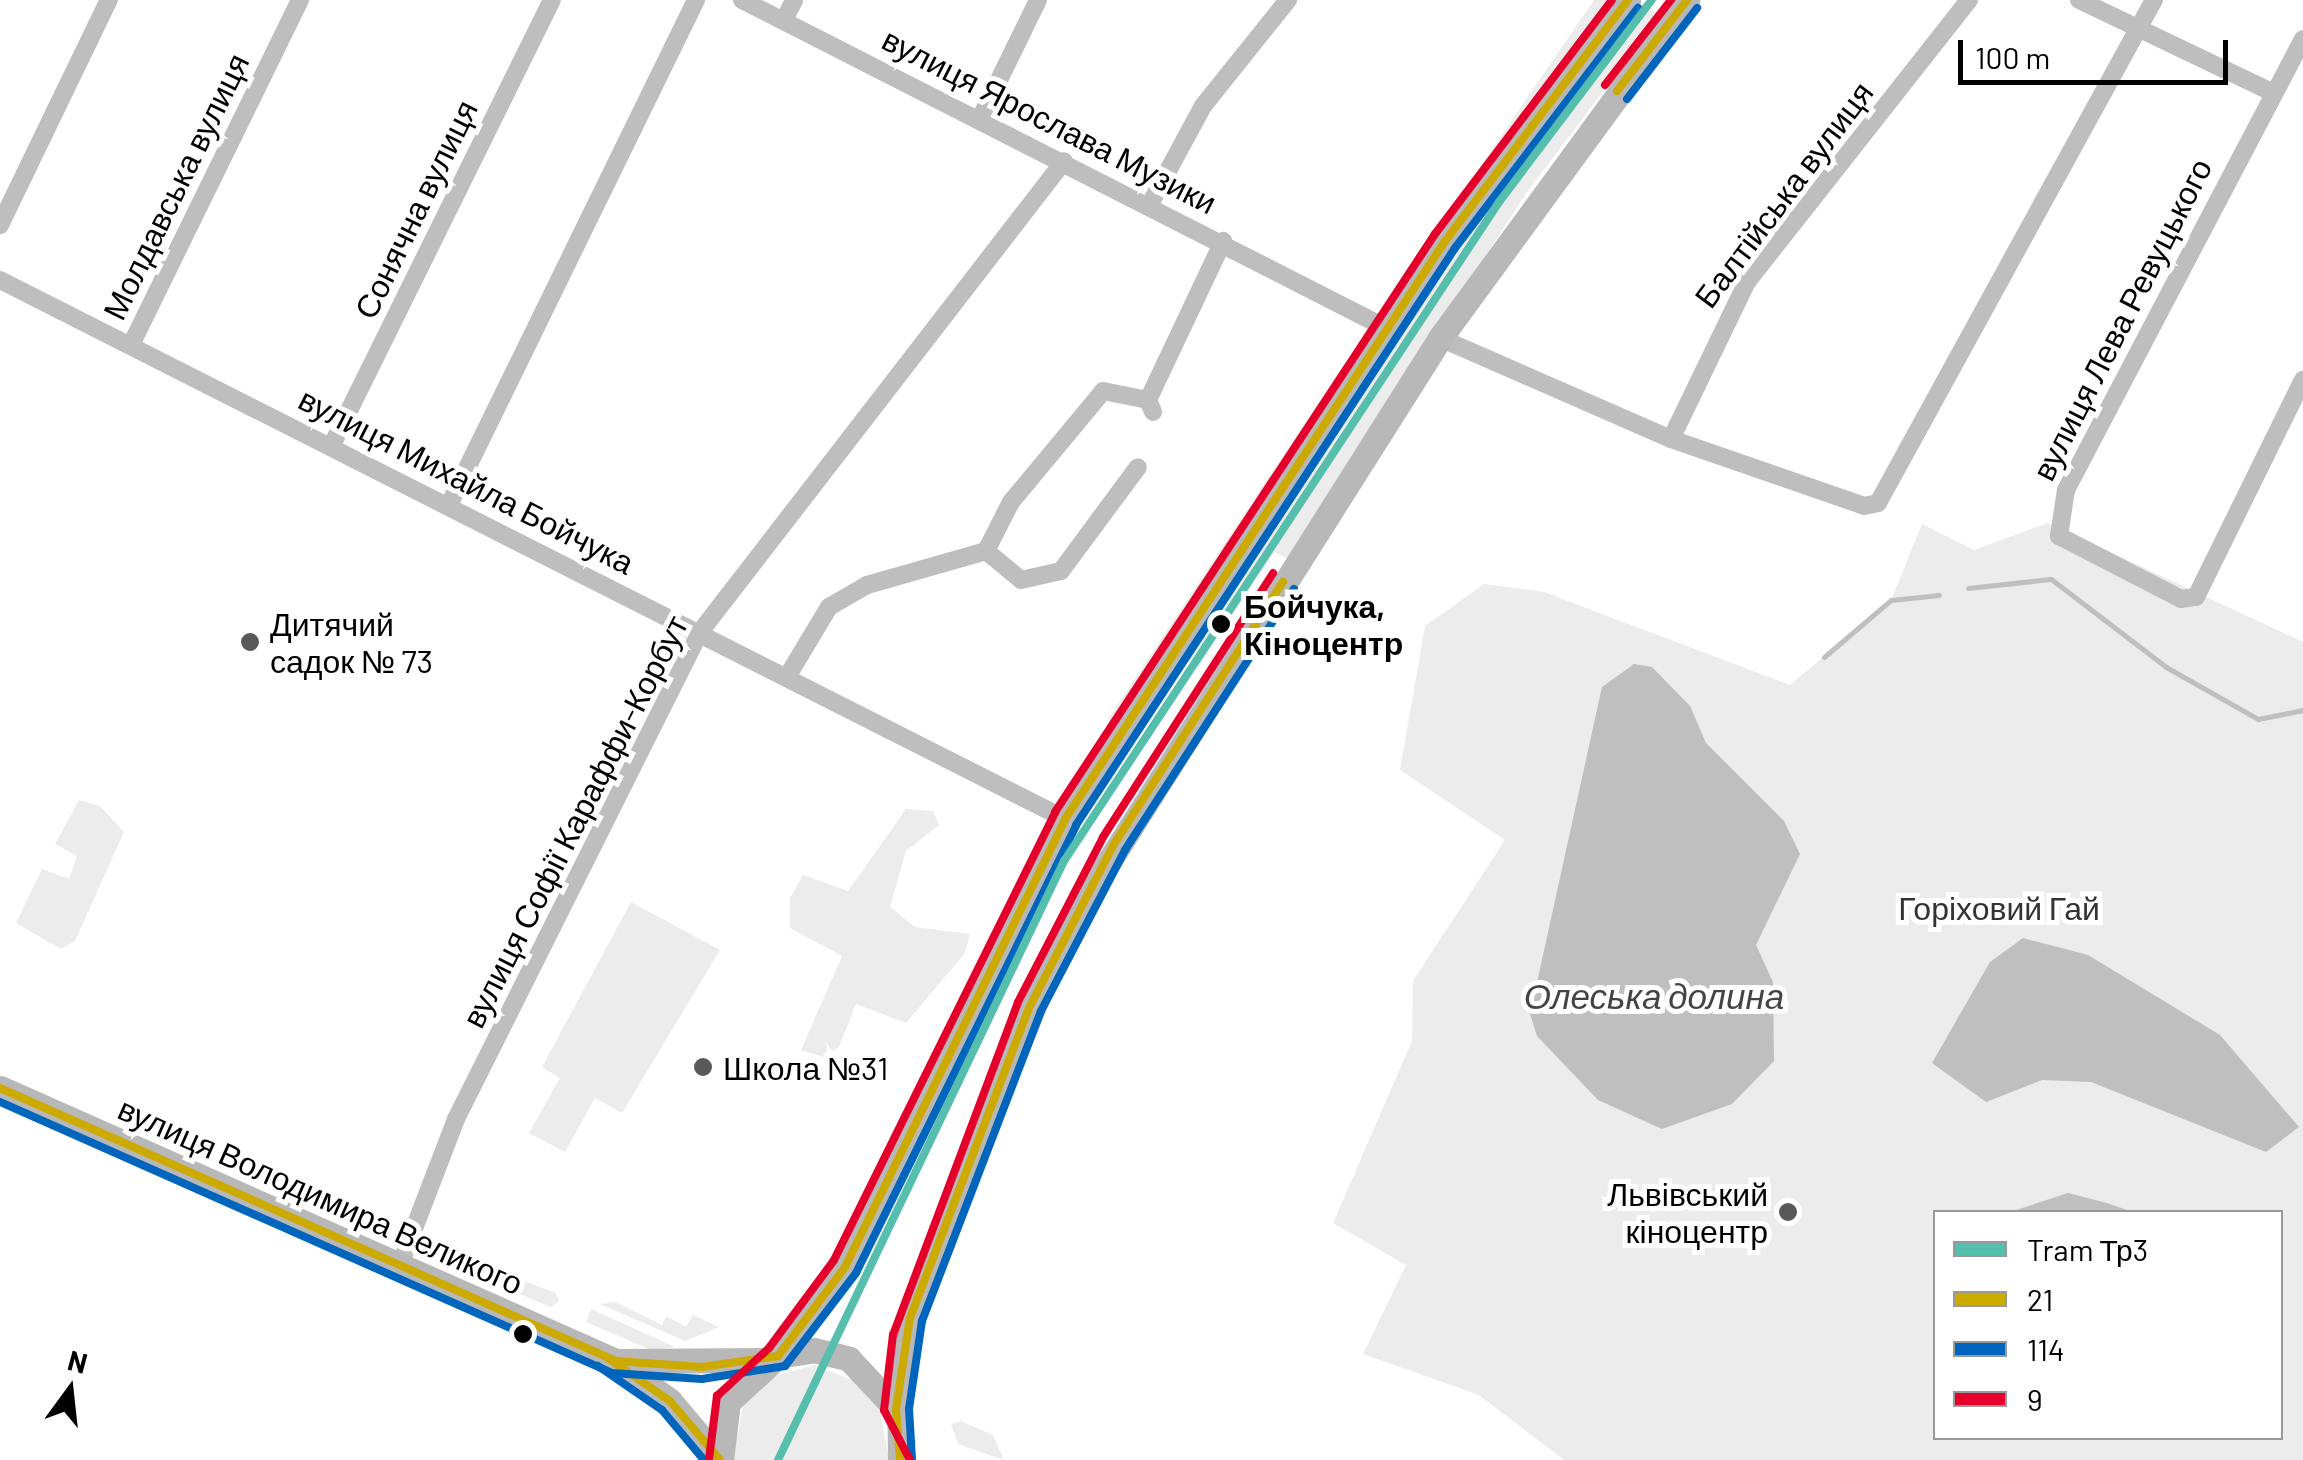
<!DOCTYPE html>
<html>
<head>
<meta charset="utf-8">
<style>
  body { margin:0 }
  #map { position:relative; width:2303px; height:1460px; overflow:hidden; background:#fff; font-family:Barlow,sans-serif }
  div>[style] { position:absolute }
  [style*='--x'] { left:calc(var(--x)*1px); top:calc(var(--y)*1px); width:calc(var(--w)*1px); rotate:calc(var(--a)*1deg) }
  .green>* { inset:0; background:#ececec }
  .water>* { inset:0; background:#bfbfbf }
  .stream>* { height:5px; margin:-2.5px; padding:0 2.5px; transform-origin:2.5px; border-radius:2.5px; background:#bfbfbf }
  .street>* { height:18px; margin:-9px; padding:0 9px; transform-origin:9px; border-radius:9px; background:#bebebe }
  .secondary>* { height:25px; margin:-12.5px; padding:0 12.5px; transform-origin:12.5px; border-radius:12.5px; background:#b8b8b8 }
  .bus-1>* { height:8px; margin:-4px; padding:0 4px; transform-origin:4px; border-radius:4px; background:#ca0 }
  .bus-2>* { height:8px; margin:-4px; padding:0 4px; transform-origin:4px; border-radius:4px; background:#0065bd }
  .bus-3>* { height:8px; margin:-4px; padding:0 4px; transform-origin:4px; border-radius:4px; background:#e4002b }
  .tram-1>* { height:8px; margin:-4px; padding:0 4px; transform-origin:4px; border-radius:4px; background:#56beac }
  .dots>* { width:28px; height:28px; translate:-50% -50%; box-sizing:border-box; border:5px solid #fff; border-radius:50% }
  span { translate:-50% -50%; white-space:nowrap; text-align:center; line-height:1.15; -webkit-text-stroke:10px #fff; paint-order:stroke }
  .street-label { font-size:32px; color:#000 }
  .stop-label { font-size:32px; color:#000; font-weight:700 }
  .left { translate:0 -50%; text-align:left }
  .poi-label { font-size:32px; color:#000 }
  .right { translate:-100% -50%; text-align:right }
  .park-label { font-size:32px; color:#333 }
  .water-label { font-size:35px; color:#444; font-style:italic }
  .legend { position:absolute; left:1933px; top:1210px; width:350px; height:230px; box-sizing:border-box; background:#fff; border:2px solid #999; margin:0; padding:12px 18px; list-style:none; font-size:30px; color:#000 }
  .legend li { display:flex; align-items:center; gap:20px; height:50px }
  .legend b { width:50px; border:2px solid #999 }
  .north { position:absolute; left:20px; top:1340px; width:100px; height:100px; -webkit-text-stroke:8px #fff; paint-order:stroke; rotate:15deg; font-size:28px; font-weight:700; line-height:40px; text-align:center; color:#000 }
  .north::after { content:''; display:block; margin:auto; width:35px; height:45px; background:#000; clip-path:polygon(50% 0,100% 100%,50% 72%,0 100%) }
  .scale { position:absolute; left:1958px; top:40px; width:270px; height:45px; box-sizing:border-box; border:5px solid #000; border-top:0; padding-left:12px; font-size:30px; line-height:35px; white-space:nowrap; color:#000; -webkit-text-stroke:8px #fff; paint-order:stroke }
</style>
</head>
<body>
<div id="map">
  <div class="green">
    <div style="clip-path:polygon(1594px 0,1612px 0,1384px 307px)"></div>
    <div style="clip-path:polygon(1644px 2px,1657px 13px,1654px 25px,1529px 189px,1288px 559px,1274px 552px,1199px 667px,1185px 657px,1480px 209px)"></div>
    <div style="clip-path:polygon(1358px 343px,1115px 724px,1108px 719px)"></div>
    <div style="clip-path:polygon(evenodd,2048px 523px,2303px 642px,2303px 1460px,1564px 1460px,1479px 1395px,1363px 1354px,1406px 1265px,1333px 1223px,1412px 1041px,1413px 981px,1505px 840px,1400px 770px,1425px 626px,1484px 584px,1544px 592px,1790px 685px,1891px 600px,1922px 524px,1974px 550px,2048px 523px,1936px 1212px,2280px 1212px,2280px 1438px,1936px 1438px,1936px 1212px)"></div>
    <div style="clip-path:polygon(79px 800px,100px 806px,124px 832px,75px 941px,61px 949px,16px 923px,42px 869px,69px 879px,77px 856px,55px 844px)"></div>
    <div style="clip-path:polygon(906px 809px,933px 811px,939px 825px,906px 851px,890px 907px,915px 927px,970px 934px,965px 953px,906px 1023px,856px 1004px,839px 1047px,823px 1057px,801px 1050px,842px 956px,790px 928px,790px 898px,803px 875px,848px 891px)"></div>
    <div style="clip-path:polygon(631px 902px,720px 950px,622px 1113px,595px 1098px,565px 1152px,529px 1133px,560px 1078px,542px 1067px)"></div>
    <div style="clip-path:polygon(447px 1252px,556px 1293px,559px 1301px,551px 1307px,442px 1262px)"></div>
    <div style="clip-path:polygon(615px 1302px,662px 1325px,666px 1316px,686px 1327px,693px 1315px,719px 1327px,685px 1341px,600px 1304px)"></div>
    <div style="clip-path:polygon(591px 1309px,675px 1347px,651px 1350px,586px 1322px)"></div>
    <div style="clip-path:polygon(814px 1365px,862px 1384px,879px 1405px,889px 1460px,732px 1460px,745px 1398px,764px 1379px)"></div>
    <div style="clip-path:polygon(961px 1421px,993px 1435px,1004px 1460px,958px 1444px,951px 1424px)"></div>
  </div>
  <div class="water">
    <div style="clip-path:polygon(1634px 664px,1652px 667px,1690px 706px,1706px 743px,1784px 821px,1800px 854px,1756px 945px,1773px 982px,1774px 1061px,1732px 1104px,1662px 1129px,1598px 1100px,1537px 1036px,1530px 1014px,1602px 687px)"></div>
    <div style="clip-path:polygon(2023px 938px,2088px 955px,2220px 1035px,2299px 1127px,2266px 1152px,2091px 1082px,2042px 1080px,1986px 1102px,1932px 1063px,1990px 962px)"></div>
    <div style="clip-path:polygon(2068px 1193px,2107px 1203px,2133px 1212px,2010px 1212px)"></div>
  </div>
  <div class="stream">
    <div style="--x:1968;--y:588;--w:83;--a:-6.2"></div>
    <div style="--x:2051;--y:579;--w:145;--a:37.4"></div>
    <div style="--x:2166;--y:667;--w:106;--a:29.5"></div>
    <div style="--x:2258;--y:719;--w:46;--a:-11.3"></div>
    <div style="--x:1824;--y:657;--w:88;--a:-40.4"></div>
    <div style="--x:1891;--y:600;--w:48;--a:-5.9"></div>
  </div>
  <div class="street">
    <div style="--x:742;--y:0;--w:723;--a:26.99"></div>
    <div style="--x:2079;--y:0;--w:212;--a:25.5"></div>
    <div style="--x:784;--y:20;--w:22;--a:-63"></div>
    <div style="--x:2303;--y:39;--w:509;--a:117.72"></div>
    <div style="--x:2066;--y:490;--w:47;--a:98.7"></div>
    <div style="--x:2059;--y:536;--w:137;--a:27.3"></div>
    <div style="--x:2181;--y:599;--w:15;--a:-8"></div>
    <div style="--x:2196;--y:597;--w:242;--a:-63.8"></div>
    <div style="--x:980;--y:119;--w:132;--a:-64"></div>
    <div style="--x:1150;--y:204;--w:111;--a:-61.6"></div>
    <div style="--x:1203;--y:106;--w:136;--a:-51.3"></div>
    <div style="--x:0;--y:225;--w:250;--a:-64.2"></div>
    <div style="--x:0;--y:280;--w:1194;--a:26.84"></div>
    <div style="--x:1440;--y:338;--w:252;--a:23.6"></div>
    <div style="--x:1671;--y:439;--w:204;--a:19.1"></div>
    <div style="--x:1864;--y:506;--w:14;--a:-12"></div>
    <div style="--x:1878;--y:503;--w:574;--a:-61.25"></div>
    <div style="--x:131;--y:345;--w:384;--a:-63.9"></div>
    <div style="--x:1148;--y:400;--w:176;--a:-64.7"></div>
    <div style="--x:1671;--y:439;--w:174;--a:-64.2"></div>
    <div style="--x:1747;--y:282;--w:359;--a:-51.8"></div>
    <div style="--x:332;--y:445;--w:496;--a:-63.7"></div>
    <div style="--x:450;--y:503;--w:560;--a:-63.94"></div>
    <div style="--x:986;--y:551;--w:55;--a:-63"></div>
    <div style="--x:1011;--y:502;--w:144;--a:-50.3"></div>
    <div style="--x:1103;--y:391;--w:46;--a:11.3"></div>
    <div style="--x:1148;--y:400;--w:13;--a:67"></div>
    <div style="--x:787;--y:677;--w:82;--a:-59"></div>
    <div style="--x:829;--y:607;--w:44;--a:-30.1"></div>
    <div style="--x:867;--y:585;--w:124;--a:-15.9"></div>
    <div style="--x:986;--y:551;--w:45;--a:39.6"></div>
    <div style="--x:1021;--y:580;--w:41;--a:-12.7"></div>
    <div style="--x:1061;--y:571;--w:129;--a:-53.5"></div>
    <div style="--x:400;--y:1265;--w:156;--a:-69"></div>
    <div style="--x:456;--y:1119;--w:545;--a:-63.39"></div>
    <div style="--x:700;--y:632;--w:595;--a:-52.3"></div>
  </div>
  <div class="secondary">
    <div style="--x:0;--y:1088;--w:674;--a:23.9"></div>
    <div style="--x:616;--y:1361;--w:67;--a:36.5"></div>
    <div style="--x:670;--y:1401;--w:77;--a:49.7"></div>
    <div style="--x:778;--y:1356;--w:36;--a:-9"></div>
    <div style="--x:814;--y:1350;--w:36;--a:14"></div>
    <div style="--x:849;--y:1359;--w:69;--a:46.8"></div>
    <div style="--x:620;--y:1361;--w:144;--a:-0.4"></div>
    <div style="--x:721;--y:1460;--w:58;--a:-83.1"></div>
    <div style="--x:728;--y:1402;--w:68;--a:-42.6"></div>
    <div style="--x:778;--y:1356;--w:111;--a:-53"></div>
    <div style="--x:845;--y:1267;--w:499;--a:-63.8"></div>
    <div style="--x:1065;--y:819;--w:692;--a:-56.68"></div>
    <div style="--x:1445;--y:241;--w:303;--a:-52.8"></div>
    <div style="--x:900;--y:1460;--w:83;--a:-90.7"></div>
    <div style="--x:899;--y:1377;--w:85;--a:-77.1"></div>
    <div style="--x:918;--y:1294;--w:388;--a:-68.1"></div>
    <div style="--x:1063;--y:934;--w:705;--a:-57.68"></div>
    <div style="--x:1440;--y:338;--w:419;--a:-53.8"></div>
  </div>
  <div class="bus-1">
    <div style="--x:1617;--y:91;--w:115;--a:-52.4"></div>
    <div style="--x:0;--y:1088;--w:674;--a:23.9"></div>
    <div style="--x:616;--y:1361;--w:86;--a:4"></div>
    <div style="--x:702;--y:1367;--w:77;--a:-8.2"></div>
    <div style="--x:778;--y:1356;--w:111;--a:-53"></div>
    <div style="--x:845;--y:1267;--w:499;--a:-63.8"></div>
    <div style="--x:1065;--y:819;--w:692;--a:-56.68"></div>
    <div style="--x:1445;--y:241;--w:303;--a:-52.8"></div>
    <div style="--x:605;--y:1356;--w:79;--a:34.7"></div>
    <div style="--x:670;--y:1401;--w:77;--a:49.7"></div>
    <div style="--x:900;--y:1460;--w:51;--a:-94.5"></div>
    <div style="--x:896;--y:1409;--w:92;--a:-81.3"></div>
    <div style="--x:910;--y:1318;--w:334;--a:-69"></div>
    <div style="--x:1030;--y:1006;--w:182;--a:-62.6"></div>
    <div style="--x:1114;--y:844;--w:312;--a:-57.2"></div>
  </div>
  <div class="bus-2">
    <div style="--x:1627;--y:99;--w:115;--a:-52.4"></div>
    <div style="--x:0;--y:1102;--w:669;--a:23.88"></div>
    <div style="--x:612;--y:1373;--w:90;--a:3.8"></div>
    <div style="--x:702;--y:1379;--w:84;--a:-8.9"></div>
    <div style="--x:785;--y:1366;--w:117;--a:-52.6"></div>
    <div style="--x:856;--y:1273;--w:499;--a:-63.8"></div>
    <div style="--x:1076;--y:825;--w:690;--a:-56.7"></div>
    <div style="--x:1455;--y:248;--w:302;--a:-52.7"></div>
    <div style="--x:598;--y:1366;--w:78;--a:34.5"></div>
    <div style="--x:662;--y:1410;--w:65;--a:50"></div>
    <div style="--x:912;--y:1459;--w:50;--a:-93.4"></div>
    <div style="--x:909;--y:1409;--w:89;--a:-81.6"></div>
    <div style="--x:922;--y:1321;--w:332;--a:-69"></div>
    <div style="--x:1041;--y:1011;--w:182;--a:-62.4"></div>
    <div style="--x:1125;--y:850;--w:311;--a:-57.1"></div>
  </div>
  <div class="bus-3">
    <div style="--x:1605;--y:85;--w:108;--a:-52.2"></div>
    <div style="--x:709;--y:1459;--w:64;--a:-82.8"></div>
    <div style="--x:717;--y:1396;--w:71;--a:-42.7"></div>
    <div style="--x:769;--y:1348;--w:109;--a:-53.5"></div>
    <div style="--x:834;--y:1260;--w:500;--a:-63.7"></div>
    <div style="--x:1055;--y:812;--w:692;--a:-56.68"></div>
    <div style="--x:1435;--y:234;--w:293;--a:-52.9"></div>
    <div style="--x:910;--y:1460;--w:56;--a:-117.5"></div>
    <div style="--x:884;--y:1410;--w:76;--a:-83.2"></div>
    <div style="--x:893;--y:1335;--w:356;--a:-69.4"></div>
    <div style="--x:1018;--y:1002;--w:186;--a:-62.7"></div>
    <div style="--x:1103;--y:837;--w:314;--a:-57.2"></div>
  </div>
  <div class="tram-1">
    <div style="--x:778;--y:1460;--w:664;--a:-64.48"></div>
    <div style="--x:1064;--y:861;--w:790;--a:-56.57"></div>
    <div style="--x:1499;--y:202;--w:253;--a:-52.9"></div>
  </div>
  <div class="dots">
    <div style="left:1221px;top:624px;background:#000"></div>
    <div style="left:250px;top:642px;background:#595959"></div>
    <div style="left:703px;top:1067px;background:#595959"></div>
    <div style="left:1788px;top:1212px;background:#595959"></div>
    <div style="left:523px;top:1334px;background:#000"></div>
  </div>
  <div class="street-label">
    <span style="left:1050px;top:120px;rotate:27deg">вулиця Ярослава Музики</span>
    <span style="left:175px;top:186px;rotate:-64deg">Молдавська вулиця</span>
    <span style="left:1783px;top:194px;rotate:-53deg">Балтійська вулиця</span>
    <span style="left:415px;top:209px;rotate:-64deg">Сонячна вулиця</span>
    <span style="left:2121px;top:319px;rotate:-63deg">вулиця Лева Ревуцького</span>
    <span style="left:467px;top:480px;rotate:27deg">вулиця Михайла Бойчука</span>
    <span style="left:574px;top:821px;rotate:-63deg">вулиця Софії Караффи-Корбут</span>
    <span style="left:321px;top:1195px;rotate:24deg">вулиця Володимира Великого</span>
  </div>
  <div class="stop-label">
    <span class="left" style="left:1244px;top:624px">Бойчука,<br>Кіноцентр</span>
  </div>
  <div class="poi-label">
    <span class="left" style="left:270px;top:642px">Дитячий<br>садок № 73</span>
    <span class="left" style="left:723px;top:1067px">Школа №31</span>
    <span class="right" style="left:1768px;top:1212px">Львівський<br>кіноцентр</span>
  </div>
  <div class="park-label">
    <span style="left:1999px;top:907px">Горіховий Гай</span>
  </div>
  <div class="water-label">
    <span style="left:1654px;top:995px">Олеська долина</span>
  </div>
  <ul class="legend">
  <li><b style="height:12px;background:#56beac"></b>Tram Тр3</li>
  <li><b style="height:12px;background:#ca0"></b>21</li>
  <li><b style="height:12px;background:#0065bd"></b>114</li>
  <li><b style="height:12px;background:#e4002b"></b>9</li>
  </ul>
  <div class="north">N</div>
  <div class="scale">100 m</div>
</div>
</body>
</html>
